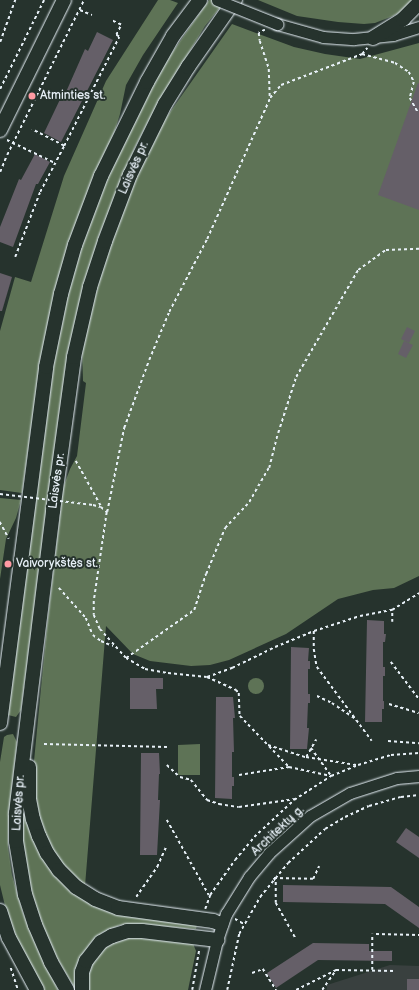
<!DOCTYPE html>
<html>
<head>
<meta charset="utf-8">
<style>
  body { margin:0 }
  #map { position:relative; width:419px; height:990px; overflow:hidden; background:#26332d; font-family:"Balsamiq Sans",sans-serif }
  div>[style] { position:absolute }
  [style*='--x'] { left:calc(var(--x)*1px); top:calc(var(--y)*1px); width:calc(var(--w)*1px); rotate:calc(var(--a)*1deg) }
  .built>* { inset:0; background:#39403f }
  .green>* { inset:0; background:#5e7356 }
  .round { border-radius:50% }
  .building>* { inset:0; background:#655f68 }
  .path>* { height:1.5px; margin-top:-0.75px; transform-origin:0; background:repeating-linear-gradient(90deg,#e8f1f8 0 3px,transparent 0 6px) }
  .roads { filter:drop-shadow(0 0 1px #e8f1f8) drop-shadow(0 0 1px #e8f1f8) }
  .minor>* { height:11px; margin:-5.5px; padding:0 5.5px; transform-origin:5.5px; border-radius:5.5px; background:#26332d }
  .major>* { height:14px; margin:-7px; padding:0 7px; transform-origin:7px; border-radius:7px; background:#26332d }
  .path-bridge>* { height:1.5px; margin-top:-0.75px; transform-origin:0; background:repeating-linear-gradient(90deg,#e8f1f8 0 3px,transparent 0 6px) }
  .bridges { filter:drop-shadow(0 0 1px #e8f1f8) drop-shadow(0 0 1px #e8f1f8) }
  .minor-bridge>* { height:11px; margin:-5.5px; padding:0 5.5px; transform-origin:5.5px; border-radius:5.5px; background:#26332d }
  .dots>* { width:11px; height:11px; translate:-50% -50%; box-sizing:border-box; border:2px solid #26332d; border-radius:50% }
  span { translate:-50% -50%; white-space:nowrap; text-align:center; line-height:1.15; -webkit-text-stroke:4px #26332d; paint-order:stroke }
  .poi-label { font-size:12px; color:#e8f1f8 }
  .left { translate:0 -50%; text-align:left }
  .street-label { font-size:12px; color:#e8f1f8 }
</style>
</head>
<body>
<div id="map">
  <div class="built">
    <div style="clip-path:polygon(390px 965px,419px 966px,419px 990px,327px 990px,327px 985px)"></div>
  </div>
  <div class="green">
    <div style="clip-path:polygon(158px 0,170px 0,178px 3px,143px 55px,126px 85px,120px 114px,114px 133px,92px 181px,41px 358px,22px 493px,0 490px,0 331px,15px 277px,31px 282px,64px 176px,106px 81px)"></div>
    <div style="clip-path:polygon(209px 0,226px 0,205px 26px,158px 103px,135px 147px,99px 236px,65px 377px,21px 710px,16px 717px,8px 715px,8px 709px,56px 340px,69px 290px,80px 251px,100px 196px,127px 133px,162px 67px)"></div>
    <div style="clip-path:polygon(258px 0,412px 0,402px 11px,393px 16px,375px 23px,364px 24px,338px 22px,297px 16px)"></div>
    <div style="clip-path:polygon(232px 24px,294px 47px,325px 54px,360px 59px,419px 43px,419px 576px,394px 588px,373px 590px,338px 599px,286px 634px,229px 660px,210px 665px,191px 666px,150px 661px,133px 654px,106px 626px,85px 886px,65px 870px,39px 828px,32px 782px,47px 626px,63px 488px,70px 469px,77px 456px,86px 383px,83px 381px,82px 350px,100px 277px,114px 235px,145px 156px,161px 125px)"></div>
    <div style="clip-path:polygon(0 498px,21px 500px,16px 518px,6px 539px,0 579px)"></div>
    <div class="round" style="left:248px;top:678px;width:16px;height:16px"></div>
    <div style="clip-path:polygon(13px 734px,17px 742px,9px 817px,8px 847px,12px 875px,23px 913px,37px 948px,58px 990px,41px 990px,20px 947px,7px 914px,0 885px,0 762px,4px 737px,7px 735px)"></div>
    <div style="clip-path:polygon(200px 744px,200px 775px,178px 775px,178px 745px)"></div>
    <div style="clip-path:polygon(23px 810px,31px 835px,47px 866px,69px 889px,197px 925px,196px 929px,134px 924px,120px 925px,102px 933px,90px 944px,81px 957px,75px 978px,75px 988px,52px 950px,37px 914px,28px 882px,22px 834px)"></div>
    <div style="clip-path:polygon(125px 937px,192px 941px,196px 951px,188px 990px,88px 990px,89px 974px,93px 960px,103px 948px)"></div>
  </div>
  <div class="building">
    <div style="clip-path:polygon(97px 32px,113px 40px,61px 142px,44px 133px,64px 91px,66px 92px,85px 49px,88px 51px)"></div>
    <div style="clip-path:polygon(418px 83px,419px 83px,419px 210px,378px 195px)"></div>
    <div style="clip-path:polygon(35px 154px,50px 162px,38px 184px,36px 184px,13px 247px,0 242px,0 227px,19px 179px,21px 180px)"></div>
    <div style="clip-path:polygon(0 273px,12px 277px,2px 311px,0 311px)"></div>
    <div style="clip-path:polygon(407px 327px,415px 331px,409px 343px,401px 339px)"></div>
    <div style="clip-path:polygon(404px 341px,413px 345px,406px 358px,398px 354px)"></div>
    <div style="clip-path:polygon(367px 620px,384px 621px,384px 634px,386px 634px,385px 642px,383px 642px,383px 667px,385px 667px,385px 676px,383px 676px,383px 701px,384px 701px,384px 709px,382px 709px,382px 722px,365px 722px)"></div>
    <div style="clip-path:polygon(291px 647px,309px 648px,308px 661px,310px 661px,310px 669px,308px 669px,308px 694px,310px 694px,310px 703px,308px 703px,307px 728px,309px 728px,307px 749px,290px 749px)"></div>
    <div style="clip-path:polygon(130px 678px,163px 678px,163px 689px,156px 689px,157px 709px,130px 709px)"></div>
    <div style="clip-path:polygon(216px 697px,233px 697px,235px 718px,233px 718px,234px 752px,232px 752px,232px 777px,234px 777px,234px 786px,232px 786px,232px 799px,215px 798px)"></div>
    <div style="clip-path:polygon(141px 753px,159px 753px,160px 774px,159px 774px,158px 800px,160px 800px,157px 855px,140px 855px)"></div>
    <div style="clip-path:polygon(406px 828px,419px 837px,419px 858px,396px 842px)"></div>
    <div style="clip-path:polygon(283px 885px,391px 887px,419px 907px,419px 928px,385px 904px,283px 902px)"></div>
    <div style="clip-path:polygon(313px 943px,369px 944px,369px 951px,392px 951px,392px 961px,318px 960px,276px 988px,267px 973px)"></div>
    <div style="clip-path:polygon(407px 979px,419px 979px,419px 990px,407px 990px)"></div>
  </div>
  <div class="path">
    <div style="--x:80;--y:10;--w:13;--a:23"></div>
    <div style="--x:265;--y:30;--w:7;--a:153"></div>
    <div style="--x:259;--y:33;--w:8;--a:83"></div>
    <div style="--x:260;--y:41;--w:29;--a:72"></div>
    <div style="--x:269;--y:69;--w:29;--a:88"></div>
    <div style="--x:0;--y:42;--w:45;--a:-70.3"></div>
    <div style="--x:362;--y:54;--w:34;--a:15"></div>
    <div style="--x:395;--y:63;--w:17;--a:33"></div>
    <div style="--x:409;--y:72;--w:11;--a:63"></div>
    <div style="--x:414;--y:82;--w:16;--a:104"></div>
    <div style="--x:410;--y:98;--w:18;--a:61"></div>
    <div style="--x:0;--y:89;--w:99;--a:-63.7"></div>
    <div style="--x:7;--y:140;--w:53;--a:25.6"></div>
    <div style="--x:64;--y:146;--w:122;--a:-63.2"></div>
    <div style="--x:119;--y:37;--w:4;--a:-146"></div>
    <div style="--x:116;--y:35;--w:11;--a:-63"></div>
    <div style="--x:121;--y:25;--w:10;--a:-156"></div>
    <div style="--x:0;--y:172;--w:18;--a:-68"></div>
    <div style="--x:7;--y:155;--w:173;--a:-63.6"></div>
    <div style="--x:15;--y:257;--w:70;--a:-69"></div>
    <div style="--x:40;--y:192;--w:52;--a:-62.4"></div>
    <div style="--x:64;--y:146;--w:36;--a:-153"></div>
    <div style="--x:76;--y:461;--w:51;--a:60.9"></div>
    <div style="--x:93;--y:505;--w:8;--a:14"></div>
    <div style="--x:101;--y:507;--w:8;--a:40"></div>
    <div style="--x:107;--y:512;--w:90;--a:98.3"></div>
    <div style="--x:94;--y:601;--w:14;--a:90"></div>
    <div style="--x:94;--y:615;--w:15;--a:67"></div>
    <div style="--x:100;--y:629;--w:39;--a:48"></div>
    <div style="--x:126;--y:658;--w:22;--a:30"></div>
    <div style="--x:145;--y:669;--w:23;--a:10"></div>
    <div style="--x:168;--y:673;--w:39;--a:6"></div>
    <div style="--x:207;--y:677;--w:32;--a:24"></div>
    <div style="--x:236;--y:690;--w:4;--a:45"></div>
    <div style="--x:239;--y:693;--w:23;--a:88"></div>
    <div style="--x:240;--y:716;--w:71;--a:46.1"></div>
    <div style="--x:107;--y:512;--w:86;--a:-78.6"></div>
    <div style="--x:124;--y:428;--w:72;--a:-69.8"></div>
    <div style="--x:149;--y:360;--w:52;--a:-67.4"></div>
    <div style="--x:169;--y:312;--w:82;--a:-62.5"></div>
    <div style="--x:207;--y:239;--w:154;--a:-65.9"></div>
    <div style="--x:270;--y:98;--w:17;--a:-50"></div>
    <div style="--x:281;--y:85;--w:87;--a:-20.9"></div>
    <div style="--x:362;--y:54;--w:8;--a:-50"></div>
    <div style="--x:0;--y:522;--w:19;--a:62"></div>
    <div style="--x:59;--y:588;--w:40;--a:48"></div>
    <div style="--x:86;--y:618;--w:18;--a:68"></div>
    <div style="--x:93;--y:635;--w:10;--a:37"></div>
    <div style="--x:101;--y:641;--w:13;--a:23"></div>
    <div style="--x:392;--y:622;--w:12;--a:-90"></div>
    <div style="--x:314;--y:631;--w:18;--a:90"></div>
    <div style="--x:314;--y:649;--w:18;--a:81"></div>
    <div style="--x:317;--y:667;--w:92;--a:53.4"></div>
    <div style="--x:126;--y:658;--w:83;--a:-35.2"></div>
    <div style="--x:194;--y:610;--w:38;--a:-72"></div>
    <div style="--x:206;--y:574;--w:50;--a:-67.6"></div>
    <div style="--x:225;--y:528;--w:35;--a:-47"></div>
    <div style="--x:249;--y:502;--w:39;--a:-60"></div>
    <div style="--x:269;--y:468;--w:36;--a:-76"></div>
    <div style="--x:278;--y:433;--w:59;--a:-72.2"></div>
    <div style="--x:296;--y:377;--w:124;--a:-59.9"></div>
    <div style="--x:358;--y:270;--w:34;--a:-36"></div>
    <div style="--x:386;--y:250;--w:33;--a:-2"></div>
    <div style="--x:391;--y:662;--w:46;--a:52.9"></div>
    <div style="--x:207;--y:677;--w:27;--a:-20"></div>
    <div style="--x:232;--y:668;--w:48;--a:-26"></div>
    <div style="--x:275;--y:647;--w:42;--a:-22.3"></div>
    <div style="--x:314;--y:631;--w:48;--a:-18.1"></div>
    <div style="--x:360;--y:616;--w:33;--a:-11"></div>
    <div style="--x:392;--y:610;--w:32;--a:-32"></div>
    <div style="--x:317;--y:696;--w:17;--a:25"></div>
    <div style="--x:332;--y:703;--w:29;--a:34"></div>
    <div style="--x:389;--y:704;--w:31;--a:17"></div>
    <div style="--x:388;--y:741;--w:31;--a:4"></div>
    <div style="--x:44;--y:744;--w:123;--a:1.4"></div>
    <div style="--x:268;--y:745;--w:40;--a:18"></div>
    <div style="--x:306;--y:757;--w:51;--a:9.1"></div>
    <div style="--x:311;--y:748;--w:34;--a:54"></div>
    <div style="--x:306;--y:757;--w:20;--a:-60"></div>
    <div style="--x:167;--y:765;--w:18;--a:43"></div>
    <div style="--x:180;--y:777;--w:11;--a:15"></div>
    <div style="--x:191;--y:780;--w:26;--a:51"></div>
    <div style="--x:207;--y:800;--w:13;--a:18"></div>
    <div style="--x:219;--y:804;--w:20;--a:9"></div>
    <div style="--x:239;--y:807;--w:57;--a:-8.1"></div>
    <div style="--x:239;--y:775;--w:51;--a:-9.1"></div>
    <div style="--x:289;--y:767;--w:43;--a:12.1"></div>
    <div style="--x:167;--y:820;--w:86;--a:60.8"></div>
    <div style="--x:274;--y:878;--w:4;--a:63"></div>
    <div style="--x:276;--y:882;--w:21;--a:90"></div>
    <div style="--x:276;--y:903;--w:41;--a:60.9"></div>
    <div style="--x:274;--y:878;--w:39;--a:1"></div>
    <div style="--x:313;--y:879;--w:14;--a:-65"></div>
    <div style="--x:136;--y:897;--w:37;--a:-55"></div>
    <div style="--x:157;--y:867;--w:22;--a:-66"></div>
    <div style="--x:205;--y:909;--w:15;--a:-70"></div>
    <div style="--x:210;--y:895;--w:43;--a:-54.5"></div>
    <div style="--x:235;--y:860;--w:30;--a:-50"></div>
    <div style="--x:254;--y:837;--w:54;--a:-42.8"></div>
    <div style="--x:294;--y:800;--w:44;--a:-33"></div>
    <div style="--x:331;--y:776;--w:29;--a:-22"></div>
    <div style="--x:358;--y:765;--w:34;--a:-17"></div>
    <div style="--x:391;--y:755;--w:28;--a:-4"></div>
    <div style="--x:235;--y:919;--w:10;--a:29"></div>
    <div style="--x:376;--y:934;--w:43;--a:1.3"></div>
    <div style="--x:11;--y:968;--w:23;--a:72"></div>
    <div style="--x:372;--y:970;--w:36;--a:-90"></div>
    <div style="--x:252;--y:973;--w:12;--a:-20"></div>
    <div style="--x:263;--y:969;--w:25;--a:58"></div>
    <div style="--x:192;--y:990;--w:41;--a:-80.1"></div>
    <div style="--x:227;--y:990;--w:57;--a:-77.9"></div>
    <div style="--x:239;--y:934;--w:43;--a:-60.4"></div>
    <div style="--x:260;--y:897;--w:44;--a:-50.5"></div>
    <div style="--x:288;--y:863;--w:50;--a:-42.6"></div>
    <div style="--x:325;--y:829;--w:23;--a:-31"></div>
    <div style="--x:345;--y:817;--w:26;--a:-25"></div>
    <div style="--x:369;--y:806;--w:33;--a:-16"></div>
    <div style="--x:401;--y:797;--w:18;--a:-6"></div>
    <div style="--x:296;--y:990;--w:45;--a:-26.6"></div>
    <div style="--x:336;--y:970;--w:60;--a:1"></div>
    <div style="--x:322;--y:990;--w:24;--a:-55"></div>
  </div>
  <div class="roads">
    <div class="minor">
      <div style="--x:277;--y:24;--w:48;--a:15.8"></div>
      <div style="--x:323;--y:37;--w:31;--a:4"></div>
      <div style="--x:354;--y:39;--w:39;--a:-6"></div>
      <div style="--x:393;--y:35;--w:27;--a:-17"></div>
      <div style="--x:205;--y:990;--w:51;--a:-76.5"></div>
      <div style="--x:217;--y:940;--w:28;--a:-71"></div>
      <div style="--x:226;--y:914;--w:44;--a:-58.1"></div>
      <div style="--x:249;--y:877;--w:31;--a:-50"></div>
      <div style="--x:269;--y:853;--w:55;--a:-42.1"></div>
      <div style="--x:310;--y:816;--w:46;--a:-29.9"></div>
      <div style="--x:350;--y:793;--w:49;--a:-17.7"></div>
      <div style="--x:397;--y:778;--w:22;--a:-5"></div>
    </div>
    <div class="major">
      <div style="--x:373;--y:38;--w:36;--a:-32"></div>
      <div style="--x:403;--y:19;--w:23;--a:-45"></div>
      <div style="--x:0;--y:130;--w:145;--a:-63.8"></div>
      <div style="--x:0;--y:723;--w:359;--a:-82.6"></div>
      <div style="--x:46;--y:367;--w:75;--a:-78.4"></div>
      <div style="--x:61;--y:294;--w:51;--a:-74.1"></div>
      <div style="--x:75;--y:245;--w:74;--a:-69.4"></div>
      <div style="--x:101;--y:176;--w:105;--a:-63.9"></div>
      <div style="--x:147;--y:82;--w:53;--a:-60.5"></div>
      <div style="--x:173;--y:36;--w:45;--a:-53.1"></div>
      <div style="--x:29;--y:767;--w:32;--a:90"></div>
      <div style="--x:29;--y:799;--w:20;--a:79"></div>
      <div style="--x:33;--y:819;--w:18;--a:71"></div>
      <div style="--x:39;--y:836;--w:19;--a:65"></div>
      <div style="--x:47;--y:853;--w:21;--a:55"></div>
      <div style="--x:59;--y:870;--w:24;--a:45"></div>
      <div style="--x:76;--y:887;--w:22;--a:32"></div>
      <div style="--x:95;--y:899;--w:25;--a:21"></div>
      <div style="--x:118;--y:908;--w:96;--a:7.8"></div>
      <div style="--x:213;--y:921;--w:9;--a:21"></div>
      <div style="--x:0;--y:911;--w:28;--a:72"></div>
      <div style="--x:9;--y:938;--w:59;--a:61.7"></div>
      <div style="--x:67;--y:990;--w:32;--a:-120"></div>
      <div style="--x:51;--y:962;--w:40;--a:-113.4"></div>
      <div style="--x:35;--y:925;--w:32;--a:-108"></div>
      <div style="--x:25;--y:895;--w:55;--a:-99.5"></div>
      <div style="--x:16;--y:841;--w:28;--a:-90"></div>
      <div style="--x:16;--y:813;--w:304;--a:-83"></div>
      <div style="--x:53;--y:511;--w:155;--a:-82.2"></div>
      <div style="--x:74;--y:357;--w:72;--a:-77.1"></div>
      <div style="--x:90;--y:287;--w:48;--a:-71.9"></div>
      <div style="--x:105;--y:241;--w:71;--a:-69.3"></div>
      <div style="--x:130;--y:175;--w:79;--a:-63.8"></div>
      <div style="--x:165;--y:104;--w:44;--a:-58.1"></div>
      <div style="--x:188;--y:67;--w:82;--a:-55"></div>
      <div style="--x:82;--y:990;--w:18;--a:-90"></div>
      <div style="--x:82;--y:972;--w:12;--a:-70"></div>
      <div style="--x:86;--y:961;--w:24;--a:-52"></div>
      <div style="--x:101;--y:942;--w:13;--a:-29"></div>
      <div style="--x:112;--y:936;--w:16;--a:-18"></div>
      <div style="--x:127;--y:931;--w:15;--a:0"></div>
      <div style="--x:142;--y:931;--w:76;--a:6.8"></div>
    </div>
  </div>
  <div class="path-bridge">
    <div style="--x:0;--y:494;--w:94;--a:6.7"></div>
  </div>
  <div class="bridges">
    <div class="minor-bridge">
      <div style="--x:217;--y:0;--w:65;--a:21.8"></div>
    </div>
  </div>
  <div class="dots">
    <div style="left:32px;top:96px;background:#ff9aa2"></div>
    <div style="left:8px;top:564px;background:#ff9aa2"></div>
  </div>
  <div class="poi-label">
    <span class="left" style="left:40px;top:96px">Atminties st.</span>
    <span class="left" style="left:16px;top:564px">Vaivorykštės st.</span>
  </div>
  <div class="street-label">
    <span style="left:134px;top:168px;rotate:-66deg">Laisvės pr.</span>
    <span style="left:57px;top:481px;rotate:-82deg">Laisvės pr.</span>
    <span style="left:19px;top:803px;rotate:-86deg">Laisvės pr.</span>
    <span style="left:278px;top:831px;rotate:-43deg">Architektų g.</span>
  </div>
</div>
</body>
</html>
